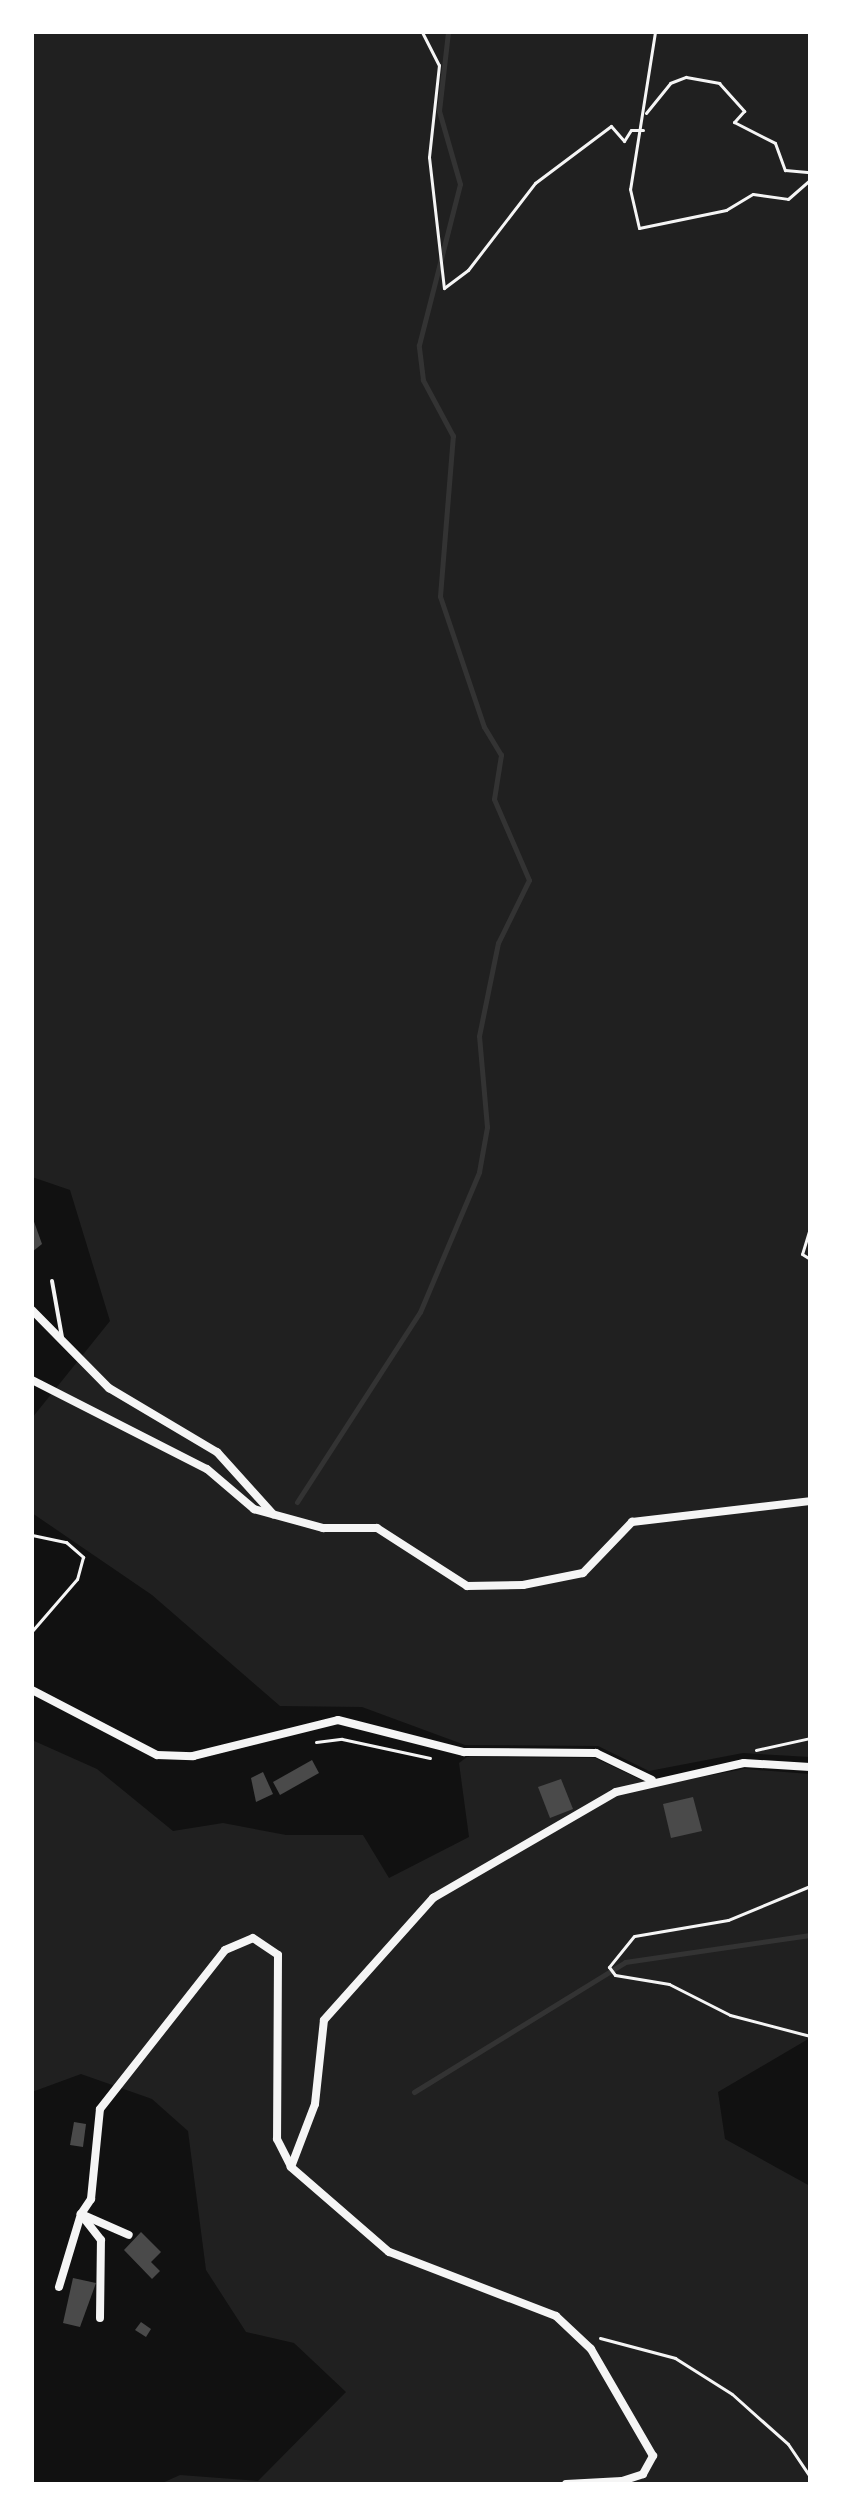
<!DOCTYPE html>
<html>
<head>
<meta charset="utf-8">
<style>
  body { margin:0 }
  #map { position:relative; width:842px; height:2516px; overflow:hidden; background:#111; font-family:"Noto Serif",serif }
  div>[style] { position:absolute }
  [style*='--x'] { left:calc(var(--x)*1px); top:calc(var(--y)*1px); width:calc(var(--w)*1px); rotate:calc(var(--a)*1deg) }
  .green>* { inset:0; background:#202020 }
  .stream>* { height:5px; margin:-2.5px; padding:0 2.5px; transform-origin:2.5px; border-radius:2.5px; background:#333 }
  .building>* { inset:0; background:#4a4a4a }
  .path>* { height:3px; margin:-1.5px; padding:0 1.5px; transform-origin:1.5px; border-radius:1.5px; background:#f5f5f5 }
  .service>* { height:4px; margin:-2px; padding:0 2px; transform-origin:2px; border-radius:2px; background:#f5f5f5 }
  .minor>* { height:8px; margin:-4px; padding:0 4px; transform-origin:4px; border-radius:4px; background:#f5f5f5 }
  span { translate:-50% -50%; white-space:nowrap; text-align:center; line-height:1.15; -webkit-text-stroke:8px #fff; paint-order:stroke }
  .frame { position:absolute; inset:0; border:34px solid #fff; pointer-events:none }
</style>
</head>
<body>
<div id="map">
  <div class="green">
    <div style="clip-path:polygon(32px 32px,810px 32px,810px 1757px,743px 1753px,649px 1771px,598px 1746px,465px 1745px,362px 1707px,280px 1706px,152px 1595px,32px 1513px,32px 1418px,110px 1321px,70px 1190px,32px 1177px)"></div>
    <div style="clip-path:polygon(32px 1740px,97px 1769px,173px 1831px,223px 1823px,286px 1835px,363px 1835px,389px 1878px,469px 1837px,459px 1763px,467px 1757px,595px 1758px,654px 1786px,744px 1769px,810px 1774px,810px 2038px,718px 2092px,725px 2139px,810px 2186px,810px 2484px,160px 2484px,180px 2475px,258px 2481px,346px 2392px,294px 2343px,246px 2332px,206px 2270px,188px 2131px,152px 2099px,81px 2074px,32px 2092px)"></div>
  </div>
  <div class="stream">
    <div style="--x:297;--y:1502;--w:226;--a:-57.1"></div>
    <div style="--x:420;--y:1312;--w:152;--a:-67.1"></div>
    <div style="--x:479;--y:1172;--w:46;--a:-79.9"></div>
    <div style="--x:487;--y:1127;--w:91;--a:-95"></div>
    <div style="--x:479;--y:1036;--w:95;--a:-78.5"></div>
    <div style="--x:498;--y:943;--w:70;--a:-63.8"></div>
    <div style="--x:529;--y:880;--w:88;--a:-113.4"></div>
    <div style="--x:494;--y:799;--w:45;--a:-81"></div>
    <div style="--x:501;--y:755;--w:33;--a:-121"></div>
    <div style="--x:484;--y:727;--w:138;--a:-108.6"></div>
    <div style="--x:440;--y:596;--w:161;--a:-85.4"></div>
    <div style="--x:453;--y:436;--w:64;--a:-118.2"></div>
    <div style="--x:423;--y:380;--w:35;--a:-97"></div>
    <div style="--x:419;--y:345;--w:166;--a:-75.7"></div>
    <div style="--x:460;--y:184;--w:76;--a:-106"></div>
    <div style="--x:439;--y:111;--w:80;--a:-83.5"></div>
    <div style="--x:414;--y:2092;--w:248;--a:-31.6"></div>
    <div style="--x:625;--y:1962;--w:187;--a:-8.3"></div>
  </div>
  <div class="building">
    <div style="clip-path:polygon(32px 1216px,42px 1244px,32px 1252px)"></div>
    <div style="clip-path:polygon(312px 1760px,319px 1773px,280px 1795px,273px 1782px)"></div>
    <div style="clip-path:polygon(263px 1772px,273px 1794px,256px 1802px,251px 1778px)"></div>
    <div style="clip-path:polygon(561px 1779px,573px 1809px,550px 1818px,538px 1787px)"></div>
    <div style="clip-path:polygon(693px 1797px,702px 1831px,671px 1838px,663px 1804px)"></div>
    <div style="clip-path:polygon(74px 2122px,86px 2124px,83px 2147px,70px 2145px)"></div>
    <div style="clip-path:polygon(141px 2232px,161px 2252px,151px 2262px,160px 2271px,152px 2279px,124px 2250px)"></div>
    <div style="clip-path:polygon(73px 2278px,96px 2283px,80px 2327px,63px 2323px)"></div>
    <div style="clip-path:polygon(141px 2322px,151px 2329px,146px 2337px,135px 2330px)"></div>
  </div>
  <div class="path">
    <div style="--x:422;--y:32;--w:37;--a:63"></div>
    <div style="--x:439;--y:65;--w:93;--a:96.2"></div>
    <div style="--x:429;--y:157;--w:132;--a:83.5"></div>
    <div style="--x:444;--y:288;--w:30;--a:-37"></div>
    <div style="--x:468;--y:270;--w:110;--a:-52.4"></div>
    <div style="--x:535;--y:183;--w:95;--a:-36.9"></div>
    <div style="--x:611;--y:126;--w:20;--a:49"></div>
    <div style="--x:624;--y:141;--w:13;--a:-58"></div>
    <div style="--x:631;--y:130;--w:12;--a:0"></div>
    <div style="--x:655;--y:32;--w:159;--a:99"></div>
    <div style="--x:630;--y:189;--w:40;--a:77"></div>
    <div style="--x:639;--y:228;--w:89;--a:-11.7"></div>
    <div style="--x:726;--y:210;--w:31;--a:-31"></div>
    <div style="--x:753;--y:194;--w:35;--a:8"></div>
    <div style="--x:788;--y:199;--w:29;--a:-41"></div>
    <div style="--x:646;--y:113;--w:38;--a:-51"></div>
    <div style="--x:670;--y:83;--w:17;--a:-21"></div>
    <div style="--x:686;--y:77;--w:34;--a:10"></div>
    <div style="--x:719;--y:83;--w:38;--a:48"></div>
    <div style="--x:744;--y:111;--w:15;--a:132"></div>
    <div style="--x:734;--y:122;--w:46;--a:27.1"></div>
    <div style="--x:775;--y:143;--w:29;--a:70"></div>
    <div style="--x:785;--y:170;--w:25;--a:5"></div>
    <div style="--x:810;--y:1228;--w:27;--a:107"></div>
    <div style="--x:802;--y:1254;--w:9;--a:32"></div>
    <div style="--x:32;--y:1535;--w:35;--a:12"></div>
    <div style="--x:66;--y:1542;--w:23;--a:41"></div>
    <div style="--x:83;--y:1557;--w:23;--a:105"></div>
    <div style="--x:77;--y:1579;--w:69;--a:130.9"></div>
    <div style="--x:316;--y:1742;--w:26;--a:-7"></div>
    <div style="--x:342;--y:1739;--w:90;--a:12.2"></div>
    <div style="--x:756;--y:1750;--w:55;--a:-12.5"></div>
    <div style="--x:810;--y:1886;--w:89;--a:157.5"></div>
    <div style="--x:728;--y:1920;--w:95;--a:170.3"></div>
    <div style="--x:634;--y:1936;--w:40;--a:129"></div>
    <div style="--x:609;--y:1967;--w:10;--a:53"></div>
    <div style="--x:615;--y:1975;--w:55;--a:9.5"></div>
    <div style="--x:669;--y:1984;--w:68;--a:26.9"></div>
    <div style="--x:730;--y:2015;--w:83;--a:14.7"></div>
    <div style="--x:600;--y:2338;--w:78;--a:14.9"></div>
    <div style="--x:675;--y:2358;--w:67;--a:32.3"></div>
    <div style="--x:732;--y:2394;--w:75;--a:41.8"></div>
    <div style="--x:788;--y:2444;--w:40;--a:56"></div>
  </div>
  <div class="service">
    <div style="--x:52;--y:1281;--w:57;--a:79.9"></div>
  </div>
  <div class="minor">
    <div style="--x:32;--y:1310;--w:110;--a:45.4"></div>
    <div style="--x:109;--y:1388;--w:126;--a:30.7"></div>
    <div style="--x:217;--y:1452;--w:84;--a:47.9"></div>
    <div style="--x:32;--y:1380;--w:196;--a:27"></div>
    <div style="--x:207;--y:1469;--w:62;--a:40.4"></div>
    <div style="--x:254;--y:1509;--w:72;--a:15.4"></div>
    <div style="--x:323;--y:1528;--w:54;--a:0"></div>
    <div style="--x:377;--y:1528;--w:107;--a:32.8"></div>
    <div style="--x:467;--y:1586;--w:56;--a:-1"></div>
    <div style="--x:523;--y:1585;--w:61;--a:-11.3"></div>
    <div style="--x:583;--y:1573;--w:71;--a:-46.1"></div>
    <div style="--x:632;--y:1522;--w:179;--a:-6.7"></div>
    <div style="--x:32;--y:1690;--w:141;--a:27.5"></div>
    <div style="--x:157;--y:1755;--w:36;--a:2"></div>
    <div style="--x:193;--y:1756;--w:149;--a:-13.9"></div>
    <div style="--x:338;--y:1720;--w:130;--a:14.3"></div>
    <div style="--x:464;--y:1752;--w:132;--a:0.4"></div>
    <div style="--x:596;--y:1753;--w:62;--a:25.7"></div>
    <div style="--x:59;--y:2287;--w:76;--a:-73.2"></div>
    <div style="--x:81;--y:2214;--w:52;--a:23.6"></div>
    <div style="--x:100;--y:2318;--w:78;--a:-89.3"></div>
    <div style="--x:101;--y:2240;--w:33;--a:-128"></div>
    <div style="--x:81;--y:2214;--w:18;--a:-56"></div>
    <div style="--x:91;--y:2199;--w:90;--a:-84.3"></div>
    <div style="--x:100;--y:2109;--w:202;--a:-51.8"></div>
    <div style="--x:225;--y:1950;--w:30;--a:-23"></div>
    <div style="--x:253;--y:1938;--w:30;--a:34"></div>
    <div style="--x:278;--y:1955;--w:184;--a:90.3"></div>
    <div style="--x:277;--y:2139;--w:31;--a:63"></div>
    <div style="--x:566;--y:2484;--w:56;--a:-3.1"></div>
    <div style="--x:622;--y:2481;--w:22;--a:-18"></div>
    <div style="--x:643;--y:2474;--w:21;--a:-61"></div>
    <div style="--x:653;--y:2456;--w:124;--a:-120.1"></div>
    <div style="--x:591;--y:2349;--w:48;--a:-136.7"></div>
    <div style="--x:556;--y:2316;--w:179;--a:-159"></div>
    <div style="--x:389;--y:2252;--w:130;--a:-139.1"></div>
    <div style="--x:291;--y:2167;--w:67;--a:-69.1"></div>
    <div style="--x:315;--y:2104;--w:84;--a:-83.9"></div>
    <div style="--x:324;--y:2020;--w:164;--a:-48.2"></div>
    <div style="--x:433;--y:1898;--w:211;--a:-30.1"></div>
    <div style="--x:616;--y:1792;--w:131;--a:-12.8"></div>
    <div style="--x:744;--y:1763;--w:66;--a:3.5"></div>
  </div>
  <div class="frame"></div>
</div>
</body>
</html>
